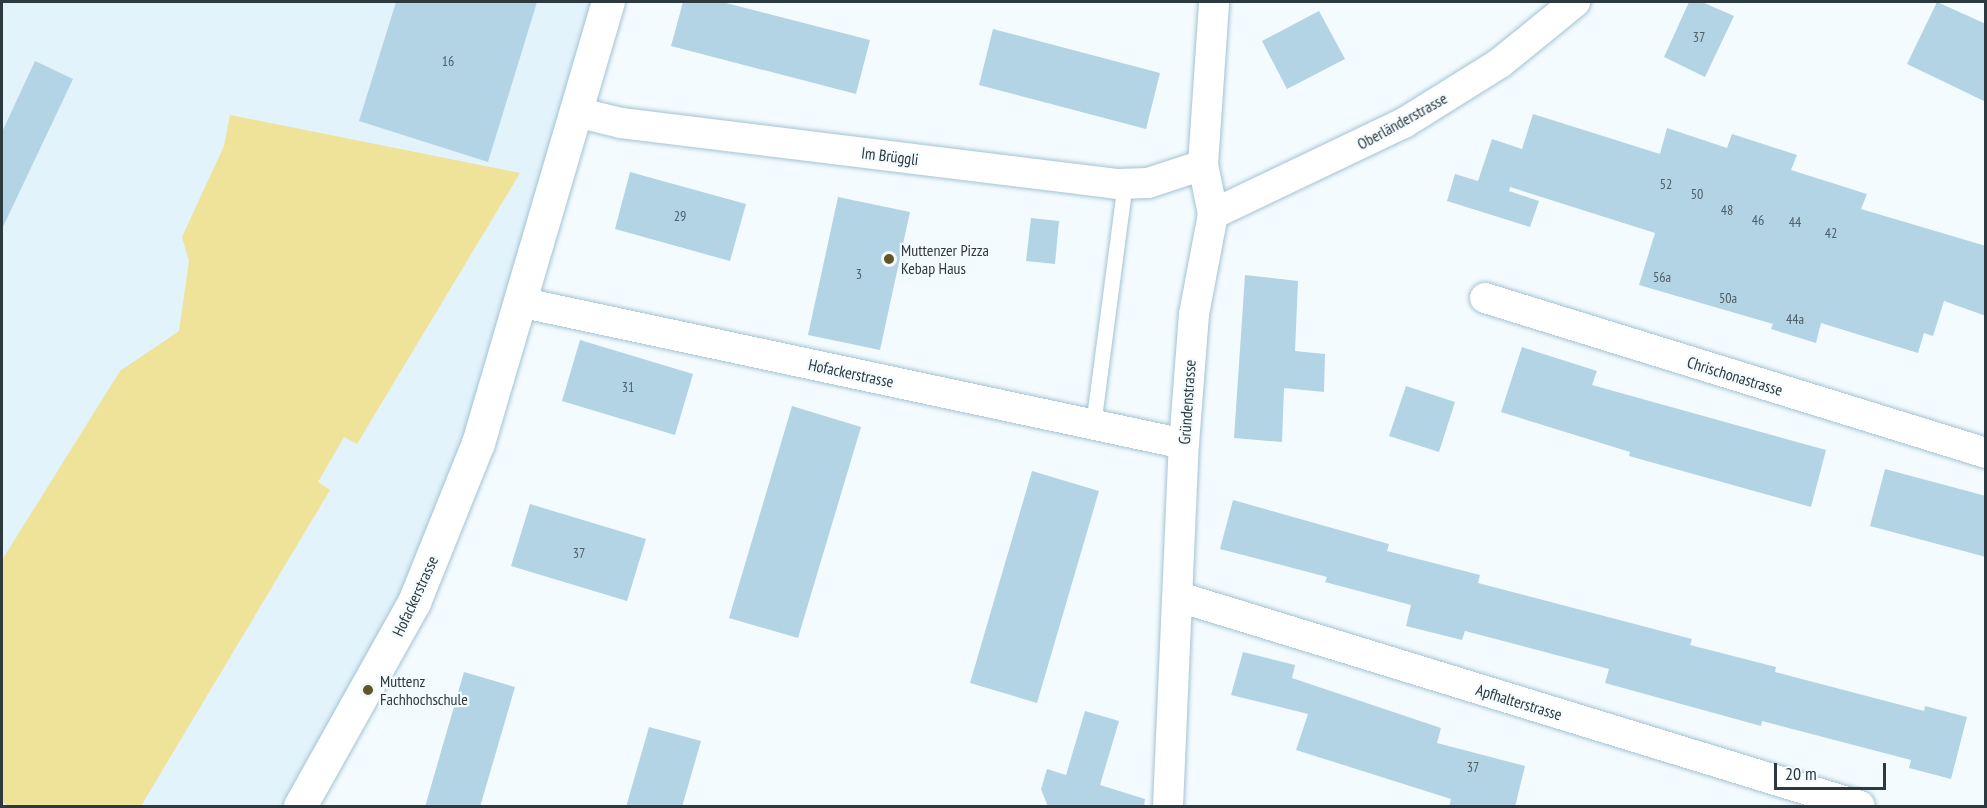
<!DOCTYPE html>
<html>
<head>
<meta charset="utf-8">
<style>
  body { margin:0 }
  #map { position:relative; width:1987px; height:808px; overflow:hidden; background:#f4fbfe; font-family:"PT Sans Narrow",sans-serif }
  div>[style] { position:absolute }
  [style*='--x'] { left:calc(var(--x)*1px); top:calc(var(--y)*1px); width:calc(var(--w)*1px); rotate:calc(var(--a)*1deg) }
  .built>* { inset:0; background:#e3f3fc }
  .green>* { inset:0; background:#efe299 }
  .building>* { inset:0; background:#b3d4e4 }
  .roads { filter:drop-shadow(0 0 2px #a3c3d3) drop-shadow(0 0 2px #a3c3d3) }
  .lane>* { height:15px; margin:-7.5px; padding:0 7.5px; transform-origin:7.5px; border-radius:7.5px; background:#fff }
  .street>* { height:30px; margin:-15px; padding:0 15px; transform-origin:15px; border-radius:15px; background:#fff }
  .secondary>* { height:33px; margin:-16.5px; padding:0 16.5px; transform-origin:16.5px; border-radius:16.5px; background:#fff }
  .dots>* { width:16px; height:16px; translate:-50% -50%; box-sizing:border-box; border:3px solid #f4fbfe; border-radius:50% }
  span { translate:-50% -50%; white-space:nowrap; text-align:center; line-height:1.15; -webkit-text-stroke:4.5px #f4fbfe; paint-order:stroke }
  .number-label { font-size:14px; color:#4e6068 }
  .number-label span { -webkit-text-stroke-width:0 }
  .street-label { font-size:16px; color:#2c393f }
  .poi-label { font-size:16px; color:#2c393f }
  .left { translate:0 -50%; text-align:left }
  .frame { position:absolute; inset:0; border:3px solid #2c393f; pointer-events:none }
  .scale { position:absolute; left:1774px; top:763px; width:112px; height:27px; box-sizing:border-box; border:3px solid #2c393f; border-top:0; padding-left:8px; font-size:18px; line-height:21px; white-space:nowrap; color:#2c393f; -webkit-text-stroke:4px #f4fbfe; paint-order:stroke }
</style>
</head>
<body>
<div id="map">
  <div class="built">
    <div style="clip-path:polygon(2px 2px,608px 2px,478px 443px,300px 806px,2px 806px)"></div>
  </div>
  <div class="green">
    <div style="clip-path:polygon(230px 115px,520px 173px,357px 444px,344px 437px,318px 482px,330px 490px,141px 806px,9px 806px,2px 802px,2px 560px,120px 371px,179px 331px,189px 261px,182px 237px,224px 146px)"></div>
  </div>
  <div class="building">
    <div style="clip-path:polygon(396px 2px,537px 2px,488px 162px,359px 121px)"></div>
    <div style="clip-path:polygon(683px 2px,722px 2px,870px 40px,856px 94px,671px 46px)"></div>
    <div style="clip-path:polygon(1689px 2px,1702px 2px,1734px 16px,1705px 77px,1664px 57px)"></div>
    <div style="clip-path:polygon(1937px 2px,1986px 24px,1986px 102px,1907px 64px)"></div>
    <div style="clip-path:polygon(1319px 11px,1345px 59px,1287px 89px,1262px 41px)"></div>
    <div style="clip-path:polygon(993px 29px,1160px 73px,1146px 129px,979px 85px)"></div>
    <div style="clip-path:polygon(35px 61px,73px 79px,2px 229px,2px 132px)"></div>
    <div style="clip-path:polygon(1533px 114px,1660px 154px,1667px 128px,1727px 148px,1732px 134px,1797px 155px,1791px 170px,1867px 194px,1861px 209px,1986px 246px,1986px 316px,1944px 301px,1933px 336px,1924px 333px,1918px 353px,1821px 323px,1816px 343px,1771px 329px,1773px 324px,1639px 285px,1655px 233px,1510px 187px,1509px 191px,1539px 201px,1530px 227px,1447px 201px,1455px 174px,1478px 181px,1492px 139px,1522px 149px)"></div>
    <div style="clip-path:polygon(630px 172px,746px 204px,730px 261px,615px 229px)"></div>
    <div style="clip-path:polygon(838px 197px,910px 212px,880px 350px,808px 335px)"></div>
    <div style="clip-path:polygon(1031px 218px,1059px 221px,1055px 264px,1026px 261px)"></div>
    <div style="clip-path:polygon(1245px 275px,1298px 281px,1295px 351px,1325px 354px,1324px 392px,1284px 388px,1282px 442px,1234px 438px)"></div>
    <div style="clip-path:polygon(580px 340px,693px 374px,675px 435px,562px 401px)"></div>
    <div style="clip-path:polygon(1522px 347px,1597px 371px,1592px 385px,1826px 450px,1811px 507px,1629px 456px,1630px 452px,1501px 412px)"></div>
    <div style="clip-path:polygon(1406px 386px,1455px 402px,1439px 452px,1389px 436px)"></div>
    <div style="clip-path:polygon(792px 406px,861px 427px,798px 638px,729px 618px)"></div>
    <div style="clip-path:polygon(1885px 469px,1986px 496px,1986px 557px,1870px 526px)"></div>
    <div style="clip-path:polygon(1032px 471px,1099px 491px,1037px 703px,970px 683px)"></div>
    <div style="clip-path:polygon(1233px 500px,1389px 544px,1387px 551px,1480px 575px,1478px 583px,1692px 639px,1690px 645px,1776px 667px,1775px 672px,1924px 711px,1925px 706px,1967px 717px,1951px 779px,1909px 768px,1911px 760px,1762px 721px,1761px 726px,1605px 683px,1609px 669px,1465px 631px,1462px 640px,1406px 626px,1411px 605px,1325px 582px,1327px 577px,1220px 549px)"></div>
    <div style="clip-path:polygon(530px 504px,646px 539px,627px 601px,511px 566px)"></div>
    <div style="clip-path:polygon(1243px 652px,1295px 665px,1292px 678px,1441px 728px,1437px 743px,1525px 766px,1515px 807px,1449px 807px,1451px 799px,1296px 750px,1308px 714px,1231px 695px)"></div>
    <div style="clip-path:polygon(464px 672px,515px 687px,480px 807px,425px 807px)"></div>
    <div style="clip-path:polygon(1085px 711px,1119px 721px,1100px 785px,1145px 799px,1144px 807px,1048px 807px,1041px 789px,1047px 769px,1066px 775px)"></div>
    <div style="clip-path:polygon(649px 727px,701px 741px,682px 807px,626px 807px)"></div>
  </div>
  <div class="roads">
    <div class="lane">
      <div style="--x:1093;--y:425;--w:244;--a:-82.5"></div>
    </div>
    <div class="street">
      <div style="--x:576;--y:112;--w:46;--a:13.7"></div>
      <div style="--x:621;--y:123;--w:501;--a:7"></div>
      <div style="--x:1118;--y:184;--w:30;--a:-2"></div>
      <div style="--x:1148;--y:183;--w:58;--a:-18.1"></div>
      <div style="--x:1213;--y:214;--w:212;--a:-25.5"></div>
      <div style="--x:1404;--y:123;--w:113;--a:-32"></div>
      <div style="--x:1500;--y:63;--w:97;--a:-39.1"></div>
      <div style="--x:1485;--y:298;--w:524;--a:17.19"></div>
      <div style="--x:519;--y:302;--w:680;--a:12.05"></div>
      <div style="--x:1179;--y:597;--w:712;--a:17.06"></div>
      <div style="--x:1168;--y:806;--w:362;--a:-87.5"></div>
      <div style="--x:1184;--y:444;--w:130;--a:-85.6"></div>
      <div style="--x:1194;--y:314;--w:102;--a:-79.2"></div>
      <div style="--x:1213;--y:214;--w:50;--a:-101.5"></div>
      <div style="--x:1203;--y:165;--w:163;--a:-86.1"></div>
    </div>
    <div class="secondary">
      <div style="--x:300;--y:806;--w:234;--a:-60.8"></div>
      <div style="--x:414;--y:602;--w:171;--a:-68.1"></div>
      <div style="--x:478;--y:443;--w:460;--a:-73.6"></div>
    </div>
  </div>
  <div class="dots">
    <div style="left:889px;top:259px;background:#615724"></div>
    <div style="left:368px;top:690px;background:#615724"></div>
  </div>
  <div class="number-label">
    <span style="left:1699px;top:37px">37</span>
    <span style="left:448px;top:61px">16</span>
    <span style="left:1666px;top:184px">52</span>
    <span style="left:1697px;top:194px">50</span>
    <span style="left:1727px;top:210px">48</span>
    <span style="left:680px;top:216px">29</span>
    <span style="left:1758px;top:220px">46</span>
    <span style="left:1795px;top:222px">44</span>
    <span style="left:1831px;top:233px">42</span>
    <span style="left:859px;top:274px">3</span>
    <span style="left:1662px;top:277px">56a</span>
    <span style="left:1728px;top:298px">50a</span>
    <span style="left:1795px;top:319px">44a</span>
    <span style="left:628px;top:387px">31</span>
    <span style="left:579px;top:553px">37</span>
    <span style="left:1473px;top:767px">37</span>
  </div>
  <div class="street-label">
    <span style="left:1402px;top:121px;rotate:-29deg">Oberländerstrasse</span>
    <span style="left:890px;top:156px;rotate:7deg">Im Brüggli</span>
    <span style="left:851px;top:373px;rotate:12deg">Hofackerstrasse</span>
    <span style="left:1735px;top:376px;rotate:17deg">Chrischonastrasse</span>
    <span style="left:1187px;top:402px;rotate:-86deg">Gründenstrasse</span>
    <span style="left:415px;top:596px;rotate:-65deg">Hofackerstrasse</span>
    <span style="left:1519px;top:702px;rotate:17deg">Apfhalterstrasse</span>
  </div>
  <div class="poi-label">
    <span class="left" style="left:901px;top:259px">Muttenzer Pizza<br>Kebap Haus</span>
    <span class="left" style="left:380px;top:690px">Muttenz<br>Fachhochschule</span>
  </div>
  <div class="frame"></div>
  <div class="scale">20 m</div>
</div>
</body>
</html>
